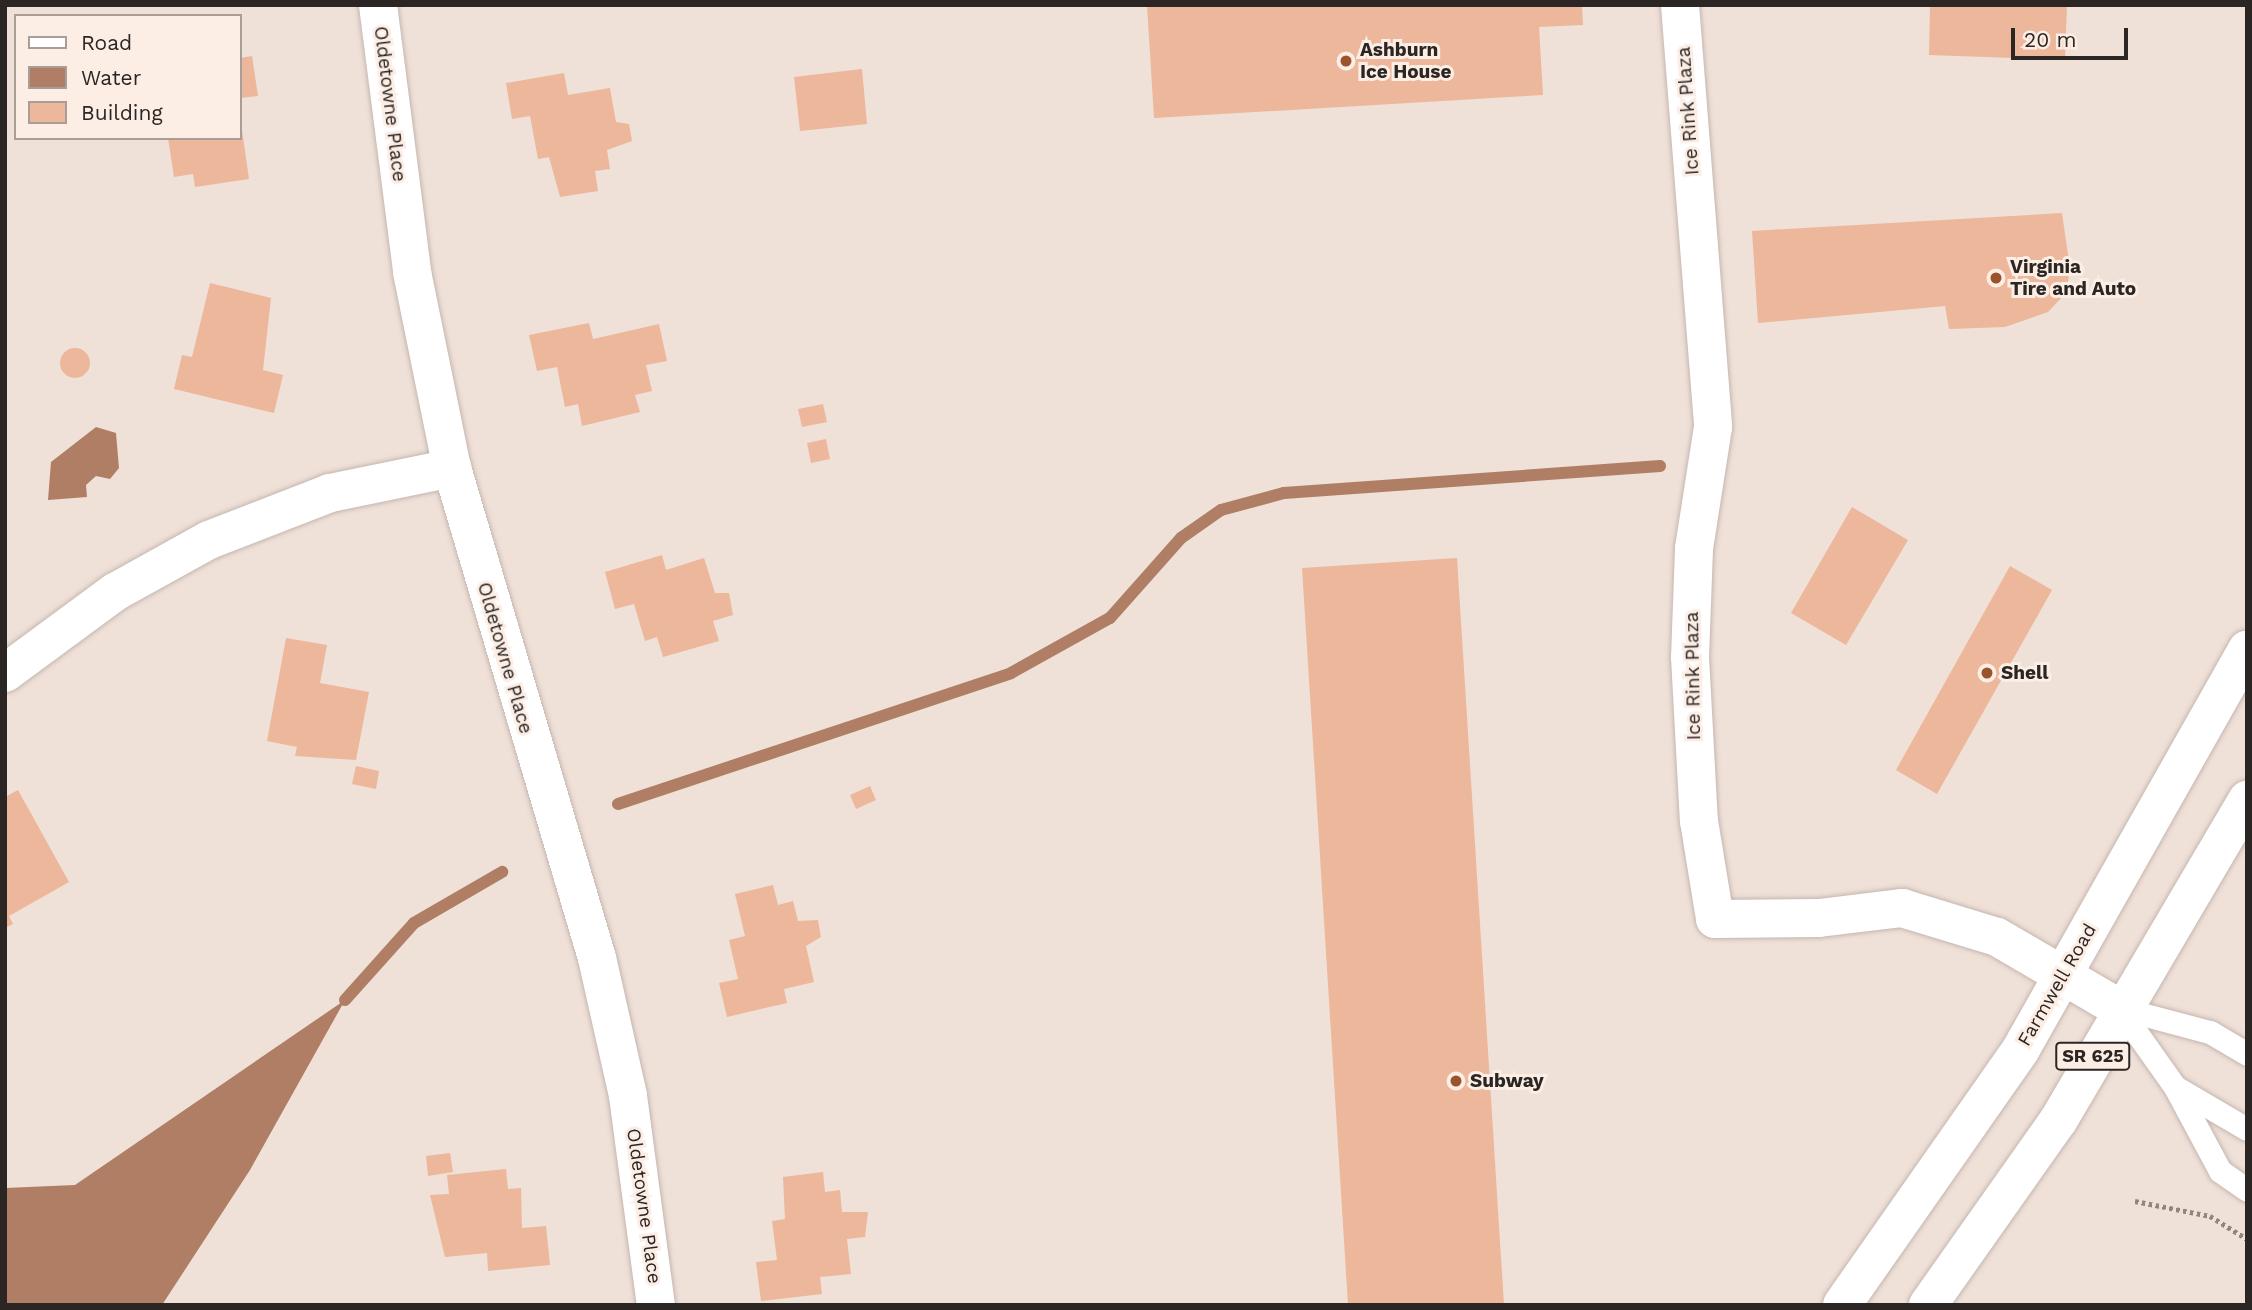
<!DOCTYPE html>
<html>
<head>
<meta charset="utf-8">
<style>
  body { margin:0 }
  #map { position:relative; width:2252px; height:1310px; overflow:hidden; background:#efe0d8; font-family:"Work Sans",sans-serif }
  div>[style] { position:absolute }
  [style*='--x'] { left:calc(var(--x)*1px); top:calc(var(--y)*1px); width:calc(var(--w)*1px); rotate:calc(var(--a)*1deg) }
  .water>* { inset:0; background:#af7e64 }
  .stream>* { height:12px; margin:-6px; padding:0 6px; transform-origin:6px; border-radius:6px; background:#af7e64 }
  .building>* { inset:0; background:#ecb79b }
  .round { border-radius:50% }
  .path>* { height:4.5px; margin-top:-2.25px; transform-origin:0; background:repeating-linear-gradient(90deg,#908680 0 3.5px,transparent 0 7px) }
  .roads { filter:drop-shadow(0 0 2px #c5b6af) drop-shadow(0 0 2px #c5b6af) }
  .service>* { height:23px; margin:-11.5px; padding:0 11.5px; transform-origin:11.5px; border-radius:11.5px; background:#fff }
  .minor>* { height:38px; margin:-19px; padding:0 19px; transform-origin:19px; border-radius:19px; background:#fff }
  .primary>* { height:38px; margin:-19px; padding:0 19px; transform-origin:19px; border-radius:19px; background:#fff }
  .dots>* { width:19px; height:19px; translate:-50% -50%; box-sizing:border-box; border:4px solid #fcede5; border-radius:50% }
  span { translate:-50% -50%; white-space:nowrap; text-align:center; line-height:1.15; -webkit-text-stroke:6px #fcede5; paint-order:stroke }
  .shield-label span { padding:2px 5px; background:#fcede5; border:2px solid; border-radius:5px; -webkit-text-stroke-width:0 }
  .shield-label { font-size:18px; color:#2b2623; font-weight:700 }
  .poi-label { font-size:19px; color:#2b2623; font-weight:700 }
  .left { translate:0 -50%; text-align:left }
  .street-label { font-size:19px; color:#2b2623 }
  .frame { position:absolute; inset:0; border:7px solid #2b2623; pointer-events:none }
  .legend { position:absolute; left:14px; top:14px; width:228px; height:126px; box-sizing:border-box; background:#fcede5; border:2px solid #a89d97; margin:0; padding:9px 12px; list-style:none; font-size:21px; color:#2b2623 }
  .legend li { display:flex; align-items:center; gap:14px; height:35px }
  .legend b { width:35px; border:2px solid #a89d97 }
  .scale { position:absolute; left:2011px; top:28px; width:117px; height:32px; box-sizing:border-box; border:4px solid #2b2623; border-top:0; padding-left:9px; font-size:21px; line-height:24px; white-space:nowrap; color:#2b2623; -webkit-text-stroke:5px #fcede5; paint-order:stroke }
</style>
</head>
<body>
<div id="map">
  <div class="water">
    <div style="clip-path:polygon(96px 427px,116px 433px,119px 468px,110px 479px,96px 476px,86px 485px,87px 497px,48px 500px,51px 462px)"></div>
    <div style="clip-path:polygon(345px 1000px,250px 1170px,162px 1305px,5px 1305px,5px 1188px,75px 1185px)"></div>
  </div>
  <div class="stream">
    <div style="--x:618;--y:804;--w:414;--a:-18.4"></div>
    <div style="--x:1011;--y:673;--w:113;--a:-29.1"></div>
    <div style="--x:1110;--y:618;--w:107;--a:-48.4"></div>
    <div style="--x:1181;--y:538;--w:49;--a:-35"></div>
    <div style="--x:1221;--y:510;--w:65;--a:-15.1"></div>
    <div style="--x:1284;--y:493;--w:377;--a:-4.1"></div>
    <div style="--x:345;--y:1000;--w:103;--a:-48.1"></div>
    <div style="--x:414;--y:923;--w:102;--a:-30.1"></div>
  </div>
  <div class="building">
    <div style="clip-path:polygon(1147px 5px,1582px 5px,1583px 25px,1539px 27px,1543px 95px,1154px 118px)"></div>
    <div style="clip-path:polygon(1930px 5px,2067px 5px,2065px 60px,1929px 55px)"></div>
    <div style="clip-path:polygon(252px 56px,258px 96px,240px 98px,240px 58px)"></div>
    <div style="clip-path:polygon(862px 69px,867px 124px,800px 131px,794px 77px)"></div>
    <div style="clip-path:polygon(564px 73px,568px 95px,610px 88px,616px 122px,629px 124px,632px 141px,607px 150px,610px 169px,595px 171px,598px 191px,560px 197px,549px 157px,538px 159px,530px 116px,512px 119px,506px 83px)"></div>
    <div style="clip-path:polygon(241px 123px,249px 179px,195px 187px,193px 174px,174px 177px,168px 138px,240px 138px)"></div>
    <div style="clip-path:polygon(2062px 213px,2070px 269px,2066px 293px,2048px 312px,2005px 327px,1949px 329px,1945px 306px,1758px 323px,1752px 231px)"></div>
    <div style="clip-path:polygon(210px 283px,271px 298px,263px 370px,283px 375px,274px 413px,174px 389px,182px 355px,192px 357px)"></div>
    <div style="clip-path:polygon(589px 323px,593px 339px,659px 324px,667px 361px,646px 365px,652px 391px,635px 395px,640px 412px,582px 426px,578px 404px,565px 407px,557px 367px,537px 371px,529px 335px)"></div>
    <div class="round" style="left:60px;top:348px;width:30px;height:30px"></div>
    <div style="clip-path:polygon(823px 404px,827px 422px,802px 427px,798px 409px)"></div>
    <div style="clip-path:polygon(826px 439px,830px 459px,811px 463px,807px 443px)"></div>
    <div style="clip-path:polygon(1852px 507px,1908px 540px,1846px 645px,1791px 613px)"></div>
    <div style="clip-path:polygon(662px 555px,666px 570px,704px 558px,715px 593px,729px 593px,733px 615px,713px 621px,719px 641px,663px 657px,657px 637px,645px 641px,634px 604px,615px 609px,605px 572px)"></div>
    <div style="clip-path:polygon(1457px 558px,1504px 1305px,1348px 1305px,1302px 568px)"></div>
    <div style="clip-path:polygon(2010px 566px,2052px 590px,1937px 794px,1896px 770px)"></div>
    <div style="clip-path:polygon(286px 638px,327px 645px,320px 683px,369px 692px,356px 760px,295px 756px,297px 747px,267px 741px)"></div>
    <div style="clip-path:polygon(356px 766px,379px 771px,376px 789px,352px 784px)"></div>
    <div style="clip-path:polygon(870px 786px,876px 800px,856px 809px,850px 795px)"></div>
    <div style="clip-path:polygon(18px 790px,69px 882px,9px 916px,13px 924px,5px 928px,5px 797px)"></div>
    <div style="clip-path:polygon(773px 885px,778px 905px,793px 901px,798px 921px,818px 920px,821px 937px,806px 946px,814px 982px,784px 989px,787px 1003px,727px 1017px,719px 983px,738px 979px,729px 940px,745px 936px,735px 894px)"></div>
    <div style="clip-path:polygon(450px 1153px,453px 1172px,428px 1176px,426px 1156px)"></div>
    <div style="clip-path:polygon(506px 1169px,508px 1189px,521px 1188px,522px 1228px,546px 1226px,550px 1265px,488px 1271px,487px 1253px,445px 1257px,430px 1195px,449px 1194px,447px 1175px)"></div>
    <div style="clip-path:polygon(823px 1172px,825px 1192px,840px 1190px,842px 1212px,868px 1212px,865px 1237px,847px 1239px,851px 1274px,820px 1277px,822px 1294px,761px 1301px,756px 1262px,777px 1260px,772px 1221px,785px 1219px,783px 1177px)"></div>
  </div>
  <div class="path">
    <div style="--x:2135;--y:1201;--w:76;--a:11.3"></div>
    <div style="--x:2210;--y:1216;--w:44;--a:31.9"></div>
  </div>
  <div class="roads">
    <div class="service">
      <div style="--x:2119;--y:1008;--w:97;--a:54.7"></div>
      <div style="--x:2175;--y:1087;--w:83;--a:30.3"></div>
      <div style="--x:2119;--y:1008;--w:94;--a:14.8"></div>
      <div style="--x:2210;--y:1032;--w:43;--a:30.7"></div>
      <div style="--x:2175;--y:1087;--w:95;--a:61.8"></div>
      <div style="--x:2220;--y:1171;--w:33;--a:35"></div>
    </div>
    <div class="minor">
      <div style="--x:378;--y:5;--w:269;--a:82.7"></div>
      <div style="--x:412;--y:272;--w:200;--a:78.5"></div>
      <div style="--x:452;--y:468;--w:511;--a:73.52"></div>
      <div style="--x:597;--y:958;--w:141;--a:77.3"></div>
      <div style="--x:628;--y:1096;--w:211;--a:82.4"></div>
      <div style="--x:1680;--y:5;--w:423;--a:85.5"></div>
      <div style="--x:1713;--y:427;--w:123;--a:98.9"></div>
      <div style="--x:1694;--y:549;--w:108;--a:92.1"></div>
      <div style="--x:1690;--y:657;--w:164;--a:86.9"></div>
      <div style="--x:1699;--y:821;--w:99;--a:80.7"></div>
      <div style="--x:1715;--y:919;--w:104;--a:-0.6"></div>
      <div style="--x:1819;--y:918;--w:84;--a:-6.9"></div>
      <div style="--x:1902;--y:908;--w:99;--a:17"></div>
      <div style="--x:1997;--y:937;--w:141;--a:30.2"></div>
      <div style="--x:5;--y:673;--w:137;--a:-36.4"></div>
      <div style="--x:115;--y:592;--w:107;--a:-29"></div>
      <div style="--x:209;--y:540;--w:130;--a:-21.2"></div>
      <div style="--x:330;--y:493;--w:125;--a:-11.6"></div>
    </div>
    <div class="primary">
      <div style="--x:1842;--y:1305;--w:312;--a:-55"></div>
      <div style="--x:2021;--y:1049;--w:459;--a:-60.5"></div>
      <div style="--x:1928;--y:1305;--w:225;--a:-54.8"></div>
      <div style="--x:2058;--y:1121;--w:373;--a:-59.5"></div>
    </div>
  </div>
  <div class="dots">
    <div style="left:1346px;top:61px;background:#9a542b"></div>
    <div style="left:1996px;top:278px;background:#9a542b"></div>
    <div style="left:1987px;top:673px;background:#9a542b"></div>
    <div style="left:1456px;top:1081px;background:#9a542b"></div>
  </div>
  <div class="shield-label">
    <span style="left:2093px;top:1056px">SR 625</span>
  </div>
  <div class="poi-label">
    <span class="left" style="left:1360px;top:61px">Ashburn<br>Ice House</span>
    <span class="left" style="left:2010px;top:278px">Virginia<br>Tire and Auto</span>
    <span class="left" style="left:2001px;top:673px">Shell</span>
    <span class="left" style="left:1470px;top:1081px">Subway</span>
  </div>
  <div class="street-label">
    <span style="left:390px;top:104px;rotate:83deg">Oldetowne Place</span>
    <span style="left:1688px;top:111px;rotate:-94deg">Ice Rink Plaza</span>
    <span style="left:505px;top:658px;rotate:74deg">Oldetowne Place</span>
    <span style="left:1693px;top:676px;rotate:-91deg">Ice Rink Plaza</span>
    <span style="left:2057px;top:985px;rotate:-60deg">Farmwell Road</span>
    <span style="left:644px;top:1206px;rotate:82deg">Oldetowne Place</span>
  </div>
  <div class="frame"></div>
  <ul class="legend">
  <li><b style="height:9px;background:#fff"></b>Road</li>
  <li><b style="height:19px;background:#af7e64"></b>Water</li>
  <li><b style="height:19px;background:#ecb79b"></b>Building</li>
  </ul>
  <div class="scale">20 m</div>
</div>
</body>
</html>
